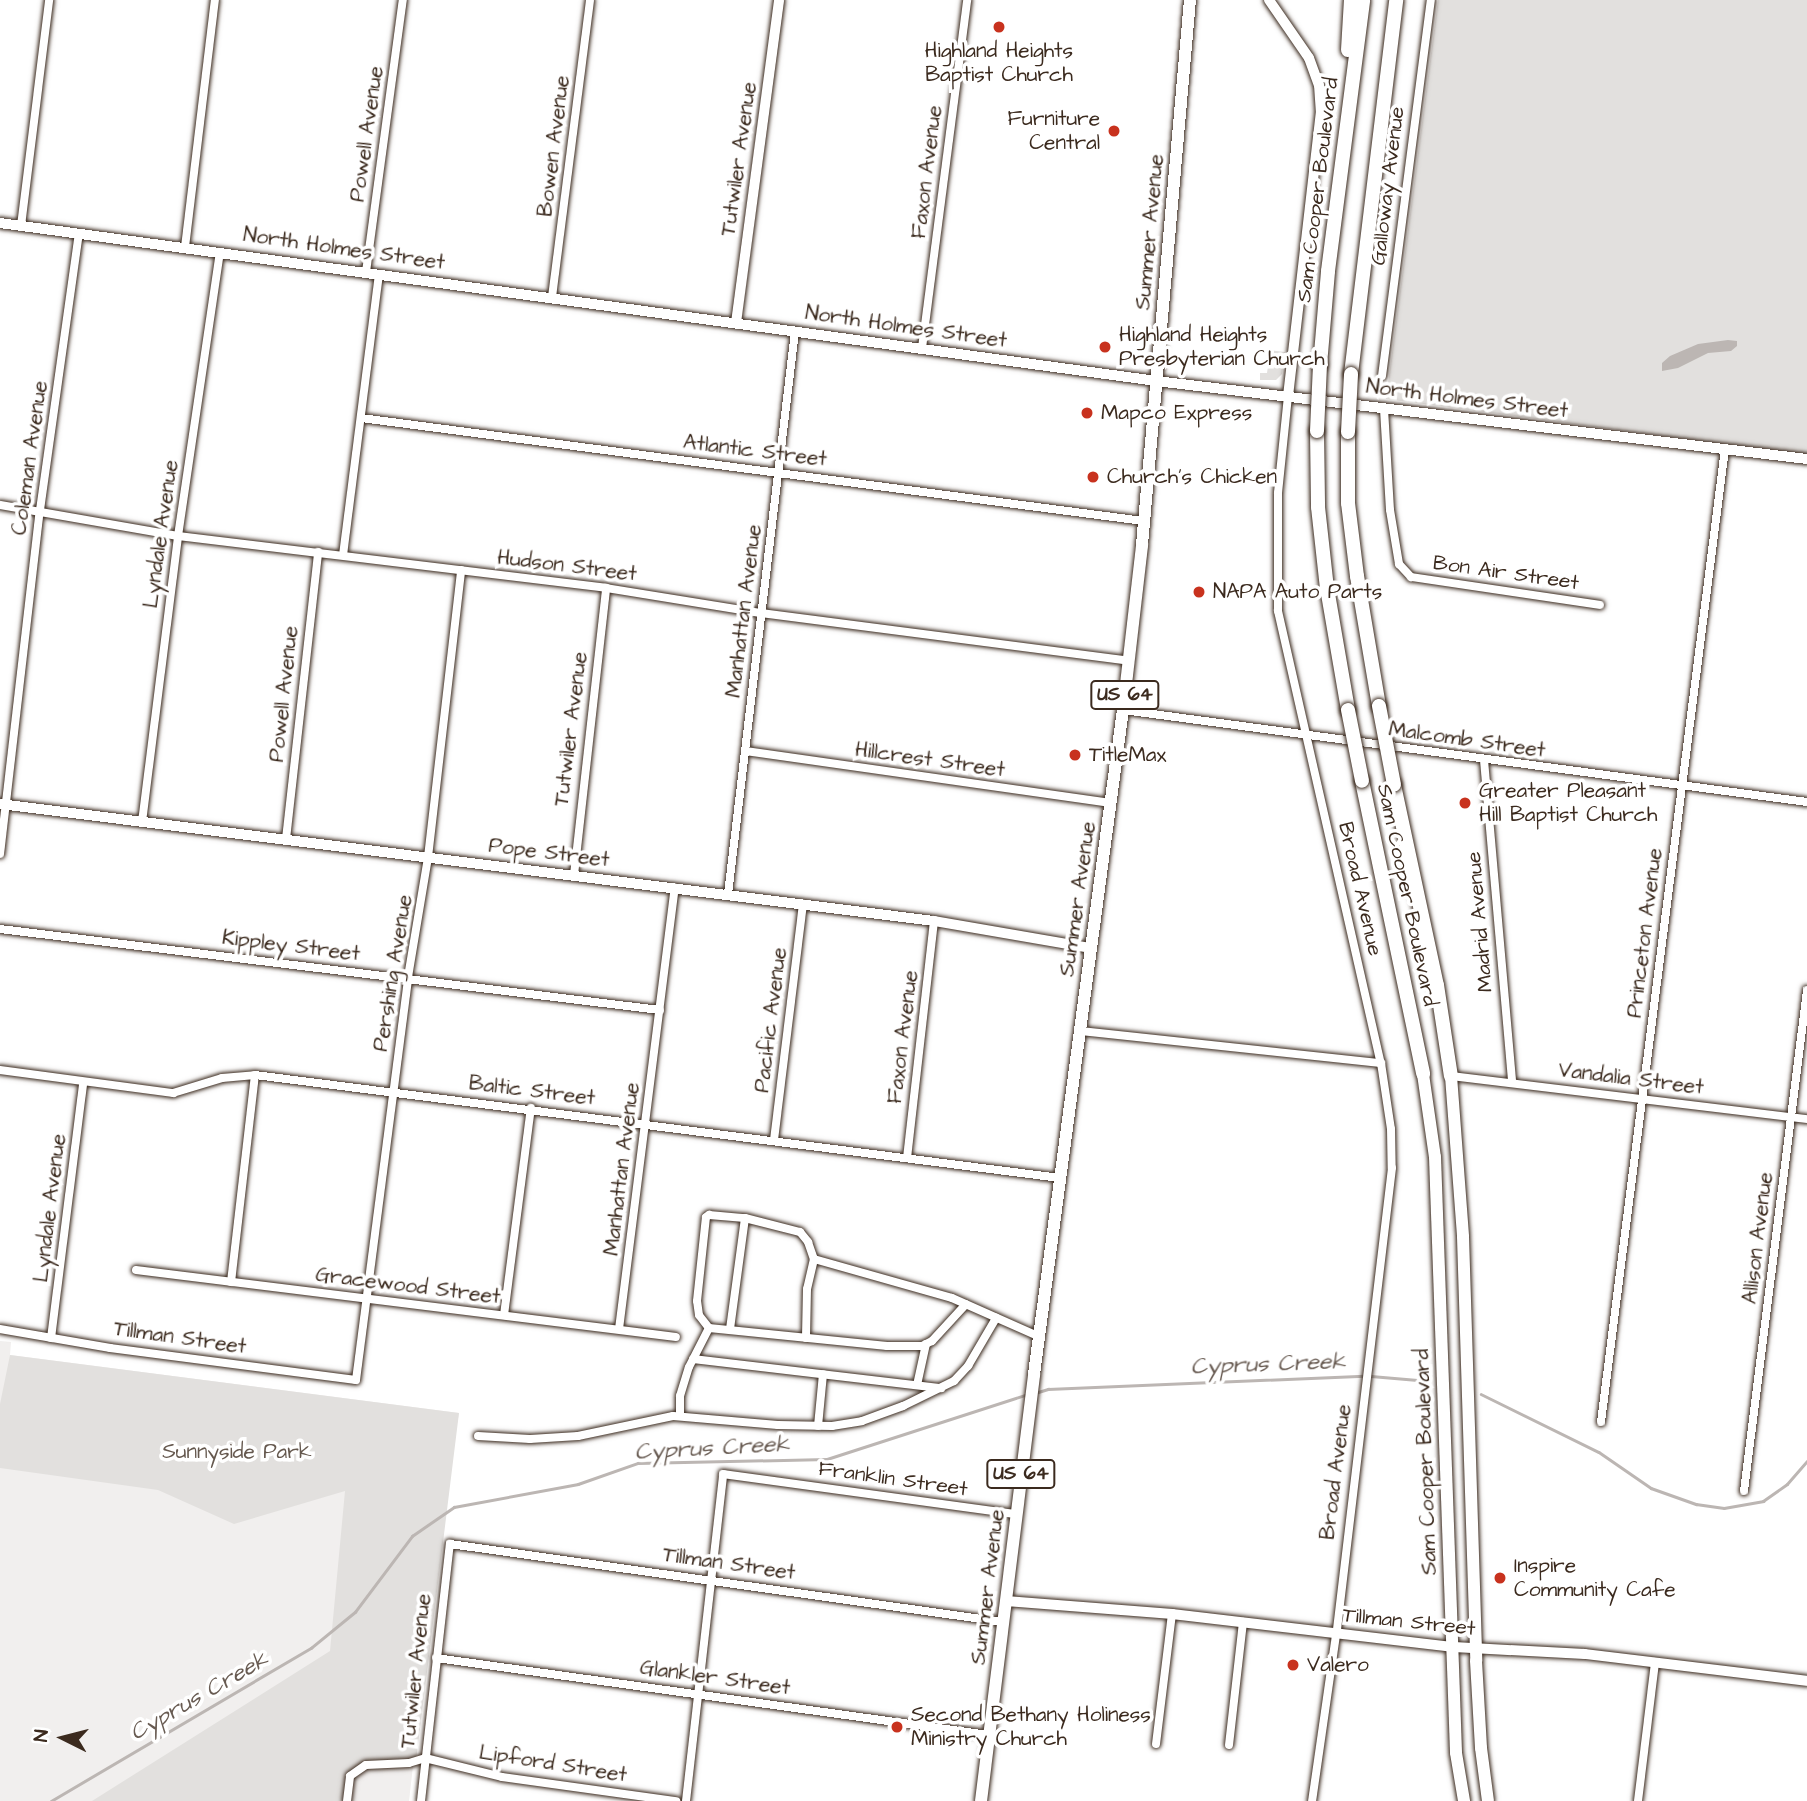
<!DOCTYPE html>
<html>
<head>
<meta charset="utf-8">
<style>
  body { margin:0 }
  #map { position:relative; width:1807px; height:1801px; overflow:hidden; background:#fff; font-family:"Architects Daughter",sans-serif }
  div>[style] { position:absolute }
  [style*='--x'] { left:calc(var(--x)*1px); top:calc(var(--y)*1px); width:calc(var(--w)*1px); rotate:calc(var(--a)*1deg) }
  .built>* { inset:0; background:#f1efee }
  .green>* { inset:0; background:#e2e0de }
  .water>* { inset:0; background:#bcb6b3 }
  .stream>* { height:2.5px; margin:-1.25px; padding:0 1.25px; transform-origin:1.25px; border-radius:1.25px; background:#bcb6b3 }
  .roads { filter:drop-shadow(0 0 2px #3b2a1e) drop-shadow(0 0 2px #3b2a1e) }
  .minor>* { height:8px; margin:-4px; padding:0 4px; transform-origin:4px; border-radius:4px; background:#fff }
  .tertiary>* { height:10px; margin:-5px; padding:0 5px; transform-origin:5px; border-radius:5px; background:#fff }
  .secondary>* { height:10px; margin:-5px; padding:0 5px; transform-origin:5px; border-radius:5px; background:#fff }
  .primary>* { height:12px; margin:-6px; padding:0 6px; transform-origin:6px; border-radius:6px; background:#fff }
  .motorway>* { height:14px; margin:-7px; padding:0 7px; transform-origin:7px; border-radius:7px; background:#fff }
  .bridges { filter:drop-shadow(0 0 2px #3b2a1e) drop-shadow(0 0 2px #3b2a1e) }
  .motorway-bridge>* { height:14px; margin:-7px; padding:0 7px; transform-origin:7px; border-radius:7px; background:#fff }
  .dots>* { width:19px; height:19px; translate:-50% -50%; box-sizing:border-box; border:4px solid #fff; border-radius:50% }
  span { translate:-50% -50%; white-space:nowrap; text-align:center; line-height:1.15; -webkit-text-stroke:7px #fff; paint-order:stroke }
  .shield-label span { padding:2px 5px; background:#fff; border:2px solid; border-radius:5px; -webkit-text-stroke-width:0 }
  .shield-label { font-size:19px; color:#3b2a1e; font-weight:700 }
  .poi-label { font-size:21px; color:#3b2a1e }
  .right { translate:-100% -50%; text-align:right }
  .left { translate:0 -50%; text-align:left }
  .street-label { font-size:21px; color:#3b2a1e }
  .park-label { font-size:21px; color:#65584e }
  .water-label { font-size:23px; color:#685b52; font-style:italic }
  .north { position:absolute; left:28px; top:1703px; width:70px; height:70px; -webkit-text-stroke:5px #fff; paint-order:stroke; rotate:276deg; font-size:19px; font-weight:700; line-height:28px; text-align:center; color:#3b2a1e }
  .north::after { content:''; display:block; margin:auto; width:24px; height:32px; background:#3b2a1e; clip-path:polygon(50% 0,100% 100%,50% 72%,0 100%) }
</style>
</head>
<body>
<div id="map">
  <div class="built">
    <div style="clip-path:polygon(0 1341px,11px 1342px,10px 1355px,459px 1413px,444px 1497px,409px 1801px,0 1801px)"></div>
  </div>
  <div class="green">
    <div style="clip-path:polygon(1438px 0,1807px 0,1807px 455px,1386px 399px)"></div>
    <div style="clip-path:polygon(1269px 350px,1285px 352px,1282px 374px,1276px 380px,1260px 380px,1260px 373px,1267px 373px,1269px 359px,1263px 354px)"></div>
    <div style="clip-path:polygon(10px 1355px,459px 1413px,416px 1761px,366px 1765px,350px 1776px,347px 1801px,92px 1801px,330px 1651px,345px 1491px,234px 1524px,158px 1490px,0 1468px,0 1404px)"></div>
  </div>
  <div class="water">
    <div style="clip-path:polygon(1728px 340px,1737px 341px,1737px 346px,1731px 351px,1708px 353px,1678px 368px,1662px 371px,1662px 363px,1670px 356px,1698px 344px)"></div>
  </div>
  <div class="stream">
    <div style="--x:1371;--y:1376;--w:58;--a:4.9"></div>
    <div style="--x:1035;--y:1393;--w:14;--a:-17"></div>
    <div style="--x:1048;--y:1389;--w:316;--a:-2.4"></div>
    <div style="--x:1481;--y:1394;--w:131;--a:26.2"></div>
    <div style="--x:1599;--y:1452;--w:63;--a:34.7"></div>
    <div style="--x:1651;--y:1488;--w:48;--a:19.6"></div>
    <div style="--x:1696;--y:1504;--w:28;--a:8"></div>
    <div style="--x:1724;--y:1508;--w:40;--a:-10"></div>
    <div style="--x:1763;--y:1501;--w:29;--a:-35"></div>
    <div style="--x:1787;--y:1484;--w:30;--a:-49"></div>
    <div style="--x:51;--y:1801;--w:302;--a:-30.5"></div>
    <div style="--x:311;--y:1648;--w:57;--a:-39.3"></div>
    <div style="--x:355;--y:1612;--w:95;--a:-53.1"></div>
    <div style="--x:412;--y:1536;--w:51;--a:-34.6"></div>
    <div style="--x:454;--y:1507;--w:126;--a:-10.5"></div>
    <div style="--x:578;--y:1484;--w:64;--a:-19.3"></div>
    <div style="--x:638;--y:1463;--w:189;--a:-1.2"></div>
    <div style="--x:827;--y:1459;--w:208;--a:-17.9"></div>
  </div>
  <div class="roads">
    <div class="minor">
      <div style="--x:21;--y:226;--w:228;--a:-82.9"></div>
      <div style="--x:185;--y:247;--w:249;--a:-83.1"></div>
      <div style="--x:366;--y:272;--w:275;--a:-82.3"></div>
      <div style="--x:552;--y:297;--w:299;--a:-82.7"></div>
      <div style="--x:922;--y:348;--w:351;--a:-82.6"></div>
      <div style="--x:1382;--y:376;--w:379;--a:-82.6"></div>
      <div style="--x:1288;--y:396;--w:98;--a:95.9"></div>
      <div style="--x:1278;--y:493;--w:118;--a:90"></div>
      <div style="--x:1278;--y:611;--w:464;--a:77.2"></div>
      <div style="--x:1381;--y:1063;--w:67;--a:81.4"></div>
      <div style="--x:1391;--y:1129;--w:39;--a:89"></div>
      <div style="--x:1392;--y:1168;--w:470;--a:96.8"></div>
      <div style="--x:1336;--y:1635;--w:168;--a:98.2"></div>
      <div style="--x:1384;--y:409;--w:101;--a:86.6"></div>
      <div style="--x:1390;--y:510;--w:55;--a:80.5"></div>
      <div style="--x:1399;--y:564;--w:18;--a:47"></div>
      <div style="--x:1411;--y:577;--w:191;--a:8.4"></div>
      <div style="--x:361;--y:418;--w:789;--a:7.5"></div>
      <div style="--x:0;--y:505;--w:181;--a:9.9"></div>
      <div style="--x:178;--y:536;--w:431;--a:6.9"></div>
      <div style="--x:606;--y:588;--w:157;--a:9.2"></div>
      <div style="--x:761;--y:613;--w:371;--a:7.4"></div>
      <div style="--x:343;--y:555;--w:283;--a:-82.7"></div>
      <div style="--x:1123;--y:710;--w:690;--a:7.66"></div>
      <div style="--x:746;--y:751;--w:368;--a:8.1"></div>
      <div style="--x:1484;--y:760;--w:323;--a:85"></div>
      <div style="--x:142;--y:822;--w:288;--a:-82.8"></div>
      <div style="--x:178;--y:536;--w:287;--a:-81.6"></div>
      <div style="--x:286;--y:839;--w:289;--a:-83.6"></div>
      <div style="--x:0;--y:854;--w:346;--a:-83.4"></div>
      <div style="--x:40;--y:510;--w:279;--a:-82"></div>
      <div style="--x:574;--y:875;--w:289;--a:-83.6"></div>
      <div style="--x:728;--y:894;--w:567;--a:-83.21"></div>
      <div style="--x:0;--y:929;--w:665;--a:7"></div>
      <div style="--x:1080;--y:1031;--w:303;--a:6.1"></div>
      <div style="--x:0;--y:1070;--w:175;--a:7.6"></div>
      <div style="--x:173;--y:1093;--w:51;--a:-17"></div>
      <div style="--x:222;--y:1078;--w:33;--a:-5"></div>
      <div style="--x:255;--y:1075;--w:812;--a:7.29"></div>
      <div style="--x:1451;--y:1076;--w:359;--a:6.9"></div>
      <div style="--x:774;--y:1140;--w:238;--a:-83"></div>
      <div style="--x:907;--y:1158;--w:239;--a:-83.5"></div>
      <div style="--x:814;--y:1259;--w:143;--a:15.8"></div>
      <div style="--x:952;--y:1298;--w:96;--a:23.9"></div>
      <div style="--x:136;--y:1270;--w:544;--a:7.07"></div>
      <div style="--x:231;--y:1282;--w:208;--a:-83.4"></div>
      <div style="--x:504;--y:1315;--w:209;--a:-82.6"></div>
      <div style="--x:709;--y:1328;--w:179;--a:5.8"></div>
      <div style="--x:887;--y:1346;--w:35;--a:0"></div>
      <div style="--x:922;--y:1346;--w:11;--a:-27"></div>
      <div style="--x:932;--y:1341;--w:50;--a:-47.4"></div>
      <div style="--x:709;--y:1328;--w:16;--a:-128"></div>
      <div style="--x:699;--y:1315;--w:14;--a:-98"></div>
      <div style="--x:697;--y:1301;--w:84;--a:-83.9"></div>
      <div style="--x:706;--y:1217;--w:4;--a:-34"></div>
      <div style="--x:709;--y:1215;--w:36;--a:5"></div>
      <div style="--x:0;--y:1329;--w:112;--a:9.8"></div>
      <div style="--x:110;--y:1348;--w:248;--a:7.4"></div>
      <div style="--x:356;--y:1380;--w:406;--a:-82.6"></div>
      <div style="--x:408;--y:977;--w:122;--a:-80.5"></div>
      <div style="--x:428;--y:857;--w:289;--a:-83.4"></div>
      <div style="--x:619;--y:1329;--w:445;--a:-82.8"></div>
      <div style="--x:730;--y:1329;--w:112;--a:-82.3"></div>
      <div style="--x:745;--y:1218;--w:57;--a:14.3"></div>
      <div style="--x:800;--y:1232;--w:13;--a:51"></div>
      <div style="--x:808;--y:1242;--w:18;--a:71"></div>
      <div style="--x:814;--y:1259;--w:31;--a:103"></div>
      <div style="--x:807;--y:1289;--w:49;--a:91.2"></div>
      <div style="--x:51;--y:1338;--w:257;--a:-82.8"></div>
      <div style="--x:693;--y:1359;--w:250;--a:6.7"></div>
      <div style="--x:917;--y:1385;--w:42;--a:-77.6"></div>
      <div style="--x:680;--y:1416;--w:20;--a:-90"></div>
      <div style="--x:680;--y:1396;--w:30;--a:-73"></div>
      <div style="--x:689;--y:1367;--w:44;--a:-62.9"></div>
      <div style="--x:1601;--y:1422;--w:982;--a:-82.74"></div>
      <div style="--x:818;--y:1426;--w:52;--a:-84.5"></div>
      <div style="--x:478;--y:1436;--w:52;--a:3.3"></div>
      <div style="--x:530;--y:1439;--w:48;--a:-3.6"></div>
      <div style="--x:578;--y:1436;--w:97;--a:-11.9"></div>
      <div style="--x:673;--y:1416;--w:105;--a:4.9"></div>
      <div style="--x:778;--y:1425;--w:54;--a:1.1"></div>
      <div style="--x:832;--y:1426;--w:30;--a:-9"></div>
      <div style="--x:862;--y:1421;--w:44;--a:-20.1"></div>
      <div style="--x:903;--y:1406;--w:57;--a:-26.1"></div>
      <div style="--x:954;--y:1381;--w:21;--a:-47"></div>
      <div style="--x:968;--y:1366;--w:56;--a:-59.7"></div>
      <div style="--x:1744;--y:1491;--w:505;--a:-82.83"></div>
      <div style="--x:436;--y:1658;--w:558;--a:7.93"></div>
      <div style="--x:1156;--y:1744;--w:131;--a:-83"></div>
      <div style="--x:1229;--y:1745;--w:124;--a:-83.5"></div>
      <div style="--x:347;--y:1801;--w:25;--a:-83"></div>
      <div style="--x:350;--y:1776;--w:19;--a:-35"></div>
      <div style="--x:366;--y:1765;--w:43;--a:-2.7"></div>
      <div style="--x:409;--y:1763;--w:17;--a:-17"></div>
      <div style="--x:425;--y:1758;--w:79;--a:13.9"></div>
      <div style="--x:502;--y:1777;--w:176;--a:7.9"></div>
      <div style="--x:421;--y:1801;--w:259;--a:-83.6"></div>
      <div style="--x:450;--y:1544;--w:558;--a:8.03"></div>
      <div style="--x:686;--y:1801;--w:329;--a:-83.5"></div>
      <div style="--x:723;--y:1474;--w:296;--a:7.8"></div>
      <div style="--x:1638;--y:1801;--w:140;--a:-83"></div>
    </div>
    <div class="tertiary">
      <div style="--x:1269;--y:0;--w:70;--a:55.4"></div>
      <div style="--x:1309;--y:58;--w:29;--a:70"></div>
      <div style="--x:1319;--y:85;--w:26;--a:86"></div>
      <div style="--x:1321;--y:111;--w:287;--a:96.6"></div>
      <div style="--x:0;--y:223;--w:1167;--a:7.78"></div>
      <div style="--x:736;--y:323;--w:326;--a:-82.4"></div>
      <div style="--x:0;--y:804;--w:941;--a:7.14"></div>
      <div style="--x:934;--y:921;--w:159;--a:9.8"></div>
    </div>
    <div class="secondary">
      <div style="--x:1156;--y:381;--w:656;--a:6.83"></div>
      <div style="--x:1006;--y:1601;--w:167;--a:4.5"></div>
      <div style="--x:1172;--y:1614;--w:284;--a:6.7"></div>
      <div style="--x:1454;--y:1647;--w:131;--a:3.1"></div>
      <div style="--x:1585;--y:1654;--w:224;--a:6.9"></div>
    </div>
    <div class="primary">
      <div style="--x:1423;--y:1074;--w:84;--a:81.8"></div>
      <div style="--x:1435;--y:1157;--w:596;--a:87.98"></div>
      <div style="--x:1456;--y:1753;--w:49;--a:80.5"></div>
      <div style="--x:1451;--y:1076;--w:161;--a:85.7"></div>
      <div style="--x:1463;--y:1237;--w:424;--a:88.2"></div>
      <div style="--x:1476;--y:1661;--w:87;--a:86.7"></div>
      <div style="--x:1481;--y:1748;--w:53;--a:82.5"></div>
      <div style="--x:981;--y:1801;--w:430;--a:-82.9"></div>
      <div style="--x:1034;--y:1374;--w:670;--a:-82.37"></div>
      <div style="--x:1123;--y:710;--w:166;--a:-83.4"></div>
      <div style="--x:1142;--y:545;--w:547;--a:-84.97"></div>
    </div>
    <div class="motorway">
      <div style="--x:1348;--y:50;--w:50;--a:-86.6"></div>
      <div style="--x:1320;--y:365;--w:94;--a:-85.1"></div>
      <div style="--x:1328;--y:271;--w:273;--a:-82.6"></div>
      <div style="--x:1351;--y:374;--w:377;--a:-83.1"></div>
      <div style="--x:1317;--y:431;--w:76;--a:89.2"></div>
      <div style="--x:1318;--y:507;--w:81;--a:83.7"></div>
      <div style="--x:1327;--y:588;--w:124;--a:80.2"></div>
      <div style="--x:1348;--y:432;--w:71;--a:90"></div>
      <div style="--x:1348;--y:503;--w:74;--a:83"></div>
      <div style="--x:1357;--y:576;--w:132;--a:80.4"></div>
      <div style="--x:1362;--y:781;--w:299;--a:78.2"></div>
      <div style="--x:1394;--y:785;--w:205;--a:77.9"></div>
      <div style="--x:1437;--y:985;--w:92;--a:81.3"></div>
    </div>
  </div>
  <div class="bridges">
    <div class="motorway-bridge">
      <div style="--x:1317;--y:431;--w:66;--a:-87.4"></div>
      <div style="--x:1348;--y:432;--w:58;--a:-87"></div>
      <div style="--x:1379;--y:706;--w:80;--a:79.2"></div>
      <div style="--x:1348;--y:710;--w:72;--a:78.8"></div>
    </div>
  </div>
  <div class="dots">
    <div style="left:999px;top:27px;background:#c8321e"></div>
    <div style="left:1114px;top:131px;background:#c8321e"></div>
    <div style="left:1105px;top:347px;background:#c8321e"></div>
    <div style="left:1087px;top:413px;background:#c8321e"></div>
    <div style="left:1093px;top:477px;background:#c8321e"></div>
    <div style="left:1199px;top:592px;background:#c8321e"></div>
    <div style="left:1075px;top:755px;background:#c8321e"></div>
    <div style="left:1465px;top:803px;background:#c8321e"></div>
    <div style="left:1500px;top:1578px;background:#c8321e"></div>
    <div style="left:1293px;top:1665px;background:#c8321e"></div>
    <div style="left:897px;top:1727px;background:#c8321e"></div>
  </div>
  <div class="shield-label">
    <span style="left:1125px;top:695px">US 64</span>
    <span style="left:1021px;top:1474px">US 64</span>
  </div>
  <div class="poi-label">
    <span style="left:999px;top:63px">Highland Heights<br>Baptist Church</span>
    <span class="right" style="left:1100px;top:131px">Furniture<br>Central</span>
    <span class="left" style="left:1119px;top:347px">Highland Heights<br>Presbyterian Church</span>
    <span class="left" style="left:1101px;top:413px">Mapco Express</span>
    <span class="left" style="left:1107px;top:477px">Church's Chicken</span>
    <span class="left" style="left:1213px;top:592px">NAPA Auto Parts</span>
    <span class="left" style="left:1089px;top:755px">TitleMax</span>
    <span class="left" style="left:1479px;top:803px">Greater Pleasant<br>Hill Baptist Church</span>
    <span class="left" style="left:1514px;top:1578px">Inspire<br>Community Cafe</span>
    <span class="left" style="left:1307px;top:1665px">Valero</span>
    <span class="left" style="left:911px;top:1727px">Second Bethany Holiness<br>Ministry Church</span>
  </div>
  <div class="street-label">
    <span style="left:367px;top:134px;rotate:-82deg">Powell Avenue</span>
    <span style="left:554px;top:146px;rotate:-83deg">Bowen Avenue</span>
    <span style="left:739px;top:159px;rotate:-82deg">Tutwiler Avenue</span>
    <span style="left:927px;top:172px;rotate:-83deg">Faxon Avenue</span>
    <span style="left:1388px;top:186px;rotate:-83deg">Galloway Avenue</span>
    <span style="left:1318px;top:190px;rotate:-83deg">Sam Cooper Boulevard</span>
    <span style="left:1150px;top:232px;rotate:-85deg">Summer Avenue</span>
    <span style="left:344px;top:249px;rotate:8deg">North Holmes Street</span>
    <span style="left:906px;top:327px;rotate:8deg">North Holmes Street</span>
    <span style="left:1467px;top:399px;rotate:7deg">North Holmes Street</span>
    <span style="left:755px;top:451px;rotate:7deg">Atlantic Street</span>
    <span style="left:30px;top:458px;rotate:-82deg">Coleman Avenue</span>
    <span style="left:161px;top:534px;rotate:-82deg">Lyndale Avenue</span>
    <span style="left:567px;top:566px;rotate:7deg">Hudson Street</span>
    <span style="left:1506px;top:573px;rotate:8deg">Bon Air Street</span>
    <span style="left:744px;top:611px;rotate:-83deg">Manhattan Avenue</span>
    <span style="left:284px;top:694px;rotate:-84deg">Powell Avenue</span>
    <span style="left:571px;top:729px;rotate:-83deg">Tutwiler Avenue</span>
    <span style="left:1467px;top:740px;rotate:8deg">Malcomb Street</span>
    <span style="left:930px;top:760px;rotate:8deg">Hillcrest Street</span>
    <span style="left:549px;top:853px;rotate:7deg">Pope Street</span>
    <span style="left:1360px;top:889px;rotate:77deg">Broad Avenue</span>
    <span style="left:1407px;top:895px;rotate:78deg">Sam Cooper Boulevard</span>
    <span style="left:1078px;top:899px;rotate:-82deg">Summer Avenue</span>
    <span style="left:1480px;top:922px;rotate:-95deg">Madrid Avenue</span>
    <span style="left:1645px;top:933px;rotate:-83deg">Princeton Avenue</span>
    <span style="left:291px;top:946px;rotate:7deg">Kippley Street</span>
    <span style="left:393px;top:973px;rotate:-81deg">Pershing Avenue</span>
    <span style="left:771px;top:1020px;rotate:-83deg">Pacific Avenue</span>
    <span style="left:903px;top:1037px;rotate:-83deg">Faxon Avenue</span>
    <span style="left:1631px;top:1079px;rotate:7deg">Vandalia Street</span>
    <span style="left:532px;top:1091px;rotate:7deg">Baltic Street</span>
    <span style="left:622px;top:1169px;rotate:-83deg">Manhattan Avenue</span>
    <span style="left:50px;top:1208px;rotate:-83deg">Lyndale Avenue</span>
    <span style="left:1758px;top:1238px;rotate:-83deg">Allison Avenue</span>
    <span style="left:408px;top:1286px;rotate:7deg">Gracewood Street</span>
    <span style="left:180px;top:1338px;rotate:8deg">Tillman Street</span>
    <span style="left:1426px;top:1462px;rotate:-92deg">Sam Cooper Boulevard</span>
    <span style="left:1336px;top:1472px;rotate:-83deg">Broad Avenue</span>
    <span style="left:893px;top:1479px;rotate:8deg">Franklin Street</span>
    <span style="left:729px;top:1564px;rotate:8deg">Tillman Street</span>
    <span style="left:988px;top:1587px;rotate:-83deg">Summer Avenue</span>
    <span style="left:1409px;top:1622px;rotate:6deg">Tillman Street</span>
    <span style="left:416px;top:1671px;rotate:-84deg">Tutwiler Avenue</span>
    <span style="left:715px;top:1678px;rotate:8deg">Glankler Street</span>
    <span style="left:553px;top:1764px;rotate:9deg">Lipford Street</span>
  </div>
  <div class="park-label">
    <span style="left:237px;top:1452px">Sunnyside Park</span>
  </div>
  <div class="water-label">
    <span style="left:1268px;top:1364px;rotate:-2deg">Cyprus Creek</span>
    <span style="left:712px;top:1448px;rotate:-3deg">Cyprus Creek</span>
    <span style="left:199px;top:1696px;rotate:-30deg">Cyprus Creek</span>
  </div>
  <div class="north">N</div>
</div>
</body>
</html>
